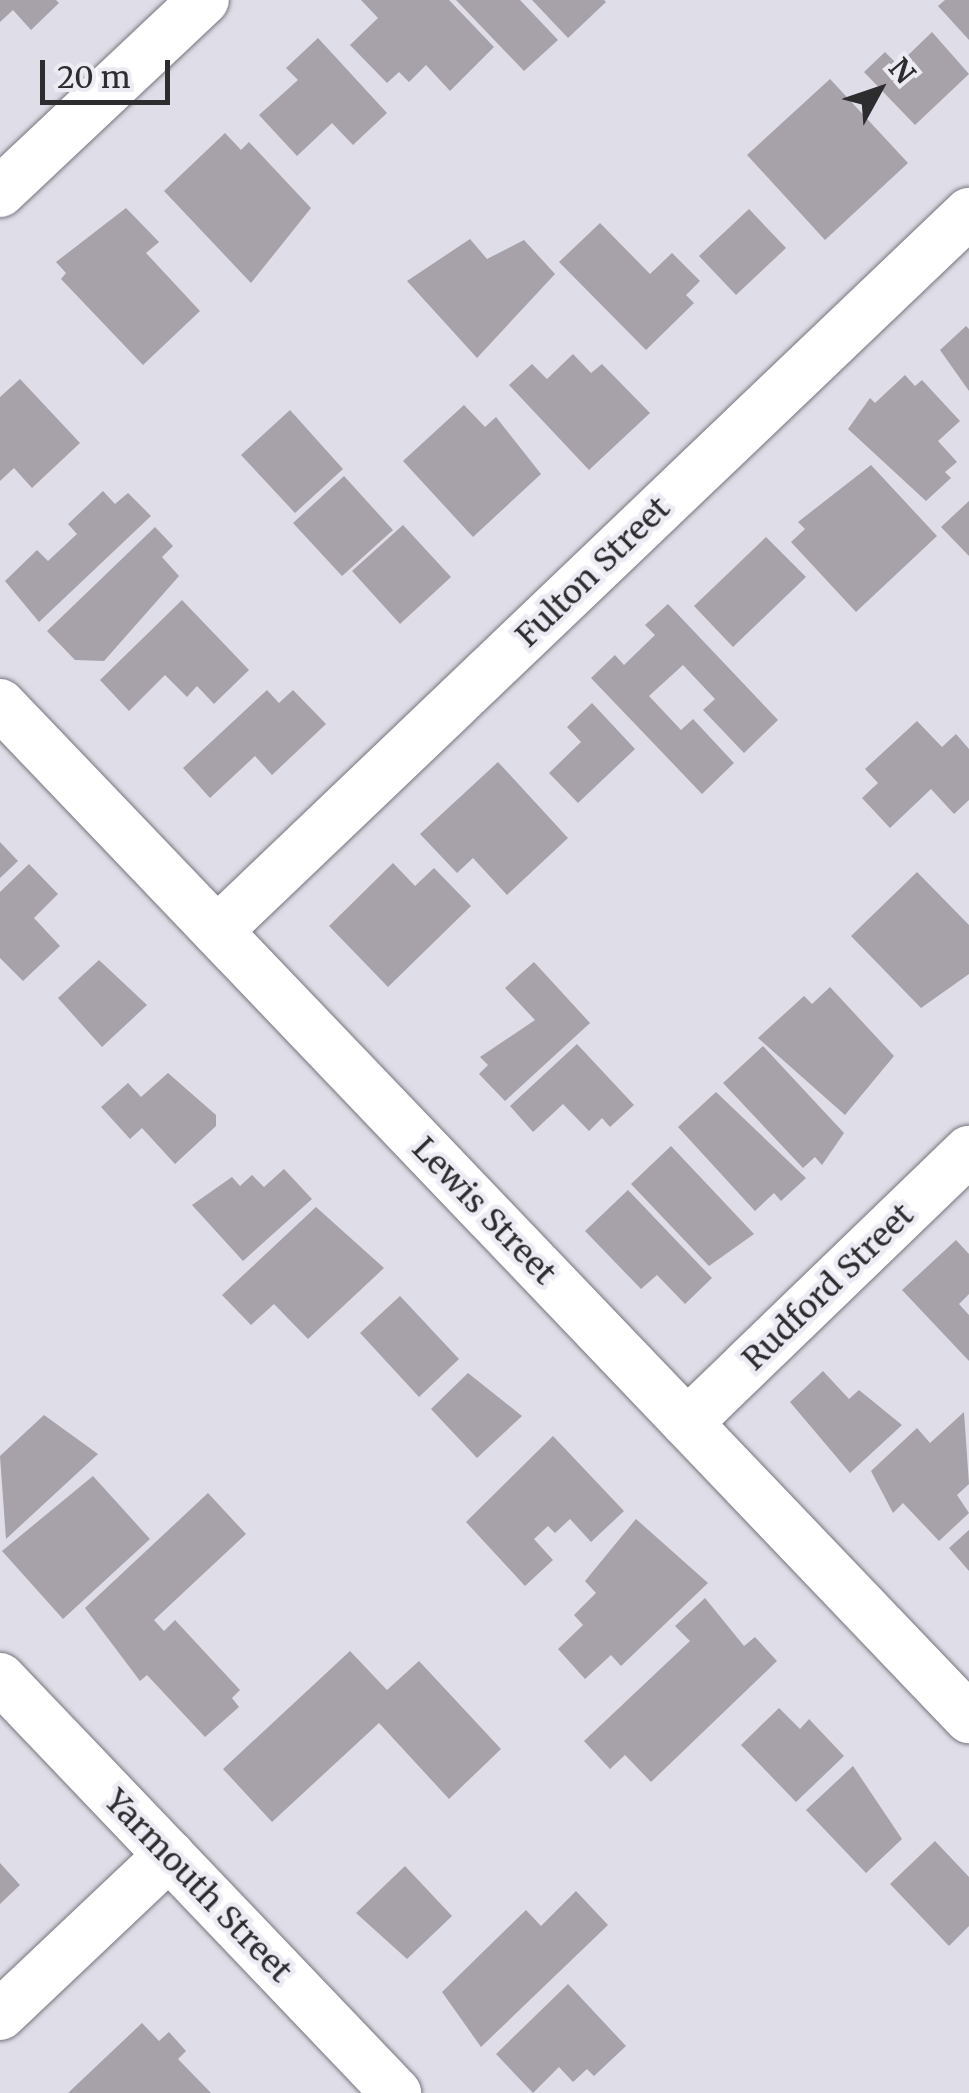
<!DOCTYPE html>
<html>
<head>
<meta charset="utf-8">
<style>
  body { margin:0 }
  #map { position:relative; width:969px; height:2093px; overflow:hidden; background:#dfdde7; font-family:Merriweather,serif }
  div>[style] { position:absolute }
  [style*='--x'] { left:calc(var(--x)*1px); top:calc(var(--y)*1px); width:calc(var(--w)*1px); rotate:calc(var(--a)*1deg) }
  .building>* { inset:0; background:#a7a1a9 }
  .roads { filter:drop-shadow(0 0 2px #76757e) drop-shadow(0 0 2px #76757e) }
  .minor>* { height:50px; margin:-25px; padding:0 25px; transform-origin:25px; border-radius:25px; background:#fff }
  span { translate:-50% -50%; white-space:nowrap; text-align:center; line-height:1.15; -webkit-text-stroke:9px #ecebf4; paint-order:stroke }
  .street-label { font-size:32px; color:#2d2d30 }
  .north { position:absolute; left:829px; top:40px; width:100px; height:100px; -webkit-text-stroke:8px #ecebf4; paint-order:stroke; rotate:50deg; font-size:28px; font-weight:700; line-height:40px; text-align:center; color:#2d2d30 }
  .north::after { content:''; display:block; margin:auto; width:35px; height:45px; background:#2d2d30; clip-path:polygon(50% 0,100% 100%,50% 72%,0 100%) }
  .scale { position:absolute; left:40px; top:60px; width:130px; height:45px; box-sizing:border-box; border:5px solid #2d2d30; border-top:0; padding-left:12px; font-size:30px; line-height:35px; white-space:nowrap; color:#2d2d30; -webkit-text-stroke:8px #ecebf4; paint-order:stroke }
</style>
</head>
<body>
<div id="map">
  <div class="building">
    <div style="clip-path:polygon(0 0,56px 0,59px 3px,31px 30px,13px 10px,0 22px)"></div>
    <div style="clip-path:polygon(361px 0,449px 0,494px 47px,450px 91px,426px 65px,409px 82px,399px 72px,387px 83px,350px 45px,378px 18px)"></div>
    <div style="clip-path:polygon(456px 0,520px 0,558px 40px,524px 71px)"></div>
    <div style="clip-path:polygon(532px 0,604px 0,606px 2px,568px 38px)"></div>
    <div style="clip-path:polygon(945px 0,969px 0,969px 40px,938px 6px)"></div>
    <div style="clip-path:polygon(932px 32px,969px 74px,915px 125px,864px 72px,885px 52px,898px 65px)"></div>
    <div style="clip-path:polygon(318px 38px,387px 113px,353px 145px,332px 123px,297px 156px,259px 115px,298px 80px,286px 68px)"></div>
    <div style="clip-path:polygon(830px 79px,908px 163px,825px 240px,747px 155px)"></div>
    <div style="clip-path:polygon(225px 133px,241px 150px,249px 142px,311px 208px,251px 283px,164px 191px)"></div>
    <div style="clip-path:polygon(126px 208px,159px 242px,146px 253px,200px 311px,143px 365px,61px 279px,66px 273px,56px 262px)"></div>
    <div style="clip-path:polygon(749px 209px,786px 248px,736px 295px,699px 256px)"></div>
    <div style="clip-path:polygon(600px 223px,650px 274px,672px 253px,700px 281px,686px 295px,694px 303px,646px 350px,559px 262px)"></div>
    <div style="clip-path:polygon(470px 239px,487px 259px,524px 240px,555px 274px,477px 358px,407px 281px)"></div>
    <div style="clip-path:polygon(966px 326px,969px 329px,969px 391px,940px 350px)"></div>
    <div style="clip-path:polygon(573px 354px,591px 373px,602px 364px,650px 413px,589px 470px,509px 385px,532px 364px,547px 379px)"></div>
    <div style="clip-path:polygon(905px 375px,915px 386px,922px 380px,960px 421px,938px 441px,957px 462px,945px 472px,951px 478px,926px 501px,848px 429px,870px 398px,875px 403px)"></div>
    <div style="clip-path:polygon(20px 379px,80px 443px,32px 488px,14px 468px,0 481px,0 397px)"></div>
    <div style="clip-path:polygon(464px 405px,485px 427px,496px 417px,541px 474px,473px 537px,403px 461px)"></div>
    <div style="clip-path:polygon(290px 410px,343px 469px,295px 513px,241px 455px)"></div>
    <div style="clip-path:polygon(871px 465px,937px 536px,856px 612px,791px 542px,805px 529px,798px 522px)"></div>
    <div style="clip-path:polygon(344px 476px,393px 530px,342px 576px,293px 523px)"></div>
    <div style="clip-path:polygon(103px 491px,115px 504px,128px 493px,151px 516px,39px 622px,5px 581px,37px 550px,48px 561px,77px 534px,68px 524px)"></div>
    <div style="clip-path:polygon(969px 501px,969px 556px,941px 527px)"></div>
    <div style="clip-path:polygon(403px 525px,451px 577px,400px 624px,352px 571px)"></div>
    <div style="clip-path:polygon(155px 527px,173px 546px,162px 557px,179px 576px,104px 661px,75px 660px,47px 631px)"></div>
    <div style="clip-path:polygon(766px 537px,806px 577px,733px 647px,694px 606px)"></div>
    <div style="clip-path:polygon(182px 600px,249px 670px,214px 704px,197px 686px,187px 697px,165px 675px,129px 711px,100px 680px)"></div>
    <div style="clip-path:polygon(668px 604px,778px 720px,744px 753px,703px 710px,715px 699px,683px 665px,649px 696px,681px 730px,693px 719px,734px 763px,702px 794px,591px 678px,615px 655px,624px 665px,655px 635px,645px 625px)"></div>
    <div style="clip-path:polygon(267px 690px,279px 703px,293px 690px,326px 724px,272px 775px,255px 756px,210px 798px,183px 768px)"></div>
    <div style="clip-path:polygon(592px 703px,635px 749px,578px 803px,549px 773px,581px 742px,567px 727px)"></div>
    <div style="clip-path:polygon(917px 721px,942px 747px,956px 734px,969px 749px,969px 800px,954px 814px,931px 789px,890px 828px,862px 798px,878px 783px,865px 769px)"></div>
    <div style="clip-path:polygon(498px 762px,568px 838px,507px 895px,473px 858px,457px 873px,420px 834px)"></div>
    <div style="clip-path:polygon(0 842px,18px 861px,0 878px)"></div>
    <div style="clip-path:polygon(393px 863px,415px 886px,434px 868px,471px 906px,388px 987px,329px 926px)"></div>
    <div style="clip-path:polygon(29px 864px,58px 894px,34px 918px,60px 946px,23px 981px,0 958px,0 892px)"></div>
    <div style="clip-path:polygon(917px 872px,969px 925px,969px 974px,921px 1008px,851px 936px)"></div>
    <div style="clip-path:polygon(99px 960px,147px 1005px,102px 1047px,58px 998px)"></div>
    <div style="clip-path:polygon(534px 962px,590px 1023px,505px 1101px,479px 1074px,488px 1065px,480px 1057px,535px 1020px,505px 988px)"></div>
    <div style="clip-path:polygon(830px 987px,894px 1056px,845px 1115px,758px 1038px,804px 996px,812px 1004px)"></div>
    <div style="clip-path:polygon(577px 1044px,634px 1105px,610px 1127px,602px 1118px,589px 1131px,563px 1104px,533px 1132px,510px 1106px)"></div>
    <div style="clip-path:polygon(763px 1046px,844px 1133px,822px 1165px,815px 1157px,803px 1168px,723px 1083px)"></div>
    <div style="clip-path:polygon(168px 1073px,216px 1115px,216px 1126px,175px 1164px,142px 1128px,130px 1139px,101px 1107px,128px 1083px,141px 1097px)"></div>
    <div style="clip-path:polygon(716px 1092px,806px 1178px,781px 1201px,774px 1193px,755px 1211px,678px 1127px)"></div>
    <div style="clip-path:polygon(671px 1146px,754px 1234px,709px 1266px,631px 1184px)"></div>
    <div style="clip-path:polygon(284px 1169px,312px 1199px,243px 1261px,192px 1205px,232px 1177px,240px 1186px,252px 1175px,264px 1187px)"></div>
    <div style="clip-path:polygon(628px 1190px,712px 1278px,685px 1304px,657px 1275px,641px 1289px,585px 1231px)"></div>
    <div style="clip-path:polygon(316px 1207px,384px 1268px,308px 1339px,274px 1304px,251px 1325px,222px 1295px)"></div>
    <div style="clip-path:polygon(956px 1240px,969px 1254px,969px 1294px,959px 1304px,969px 1315px,969px 1361px,902px 1290px)"></div>
    <div style="clip-path:polygon(400px 1296px,459px 1359px,419px 1397px,360px 1333px)"></div>
    <div style="clip-path:polygon(823px 1371px,849px 1399px,859px 1390px,902px 1425px,850px 1473px,790px 1402px)"></div>
    <div style="clip-path:polygon(468px 1373px,522px 1416px,477px 1458px,431px 1409px)"></div>
    <div style="clip-path:polygon(964px 1412px,969px 1484px,957px 1495px,969px 1513px,939px 1541px,903px 1503px,893px 1513px,871px 1471px,917px 1428px,930px 1443px)"></div>
    <div style="clip-path:polygon(44px 1415px,98px 1454px,6px 1539px,0 1456px)"></div>
    <div style="clip-path:polygon(553px 1436px,624px 1511px,591px 1542px,570px 1519px,555px 1533px,548px 1526px,534px 1539px,553px 1560px,525px 1586px,466px 1522px)"></div>
    <div style="clip-path:polygon(93px 1476px,150px 1539px,63px 1619px,2px 1551px)"></div>
    <div style="clip-path:polygon(208px 1493px,246px 1534px,154px 1620px,164px 1631px,175px 1620px,240px 1690px,232px 1698px,239px 1707px,205px 1737px,147px 1675px,140px 1681px,85px 1608px)"></div>
    <div style="clip-path:polygon(636px 1519px,708px 1583px,621px 1666px,611px 1655px,585px 1679px,558px 1649px,583px 1625px,574px 1615px,596px 1593px,585px 1581px)"></div>
    <div style="clip-path:polygon(969px 1530px,969px 1571px,949px 1548px)"></div>
    <div style="clip-path:polygon(705px 1598px,744px 1646px,755px 1637px,777px 1661px,651px 1782px,625px 1755px,610px 1769px,584px 1741px,690px 1641px,675px 1626px)"></div>
    <div style="clip-path:polygon(350px 1651px,387px 1690px,419px 1661px,501px 1749px,449px 1799px,379px 1723px,272px 1822px,223px 1769px)"></div>
    <div style="clip-path:polygon(779px 1708px,800px 1729px,809px 1719px,844px 1756px,796px 1802px,741px 1745px)"></div>
    <div style="clip-path:polygon(853px 1766px,902px 1839px,866px 1873px,806px 1810px)"></div>
    <div style="clip-path:polygon(935px 1841px,969px 1877px,969px 1926px,949px 1946px,890px 1884px)"></div>
    <div style="clip-path:polygon(0 1863px,20px 1885px,0 1904px)"></div>
    <div style="clip-path:polygon(405px 1866px,452px 1916px,407px 1959px,356px 1913px)"></div>
    <div style="clip-path:polygon(576px 1891px,608px 1925px,481px 2047px,442px 1992px,526px 1910px,541px 1926px)"></div>
    <div style="clip-path:polygon(568px 1984px,626px 2046px,594px 2076px,587px 2069px,573px 2082px,559px 2067px,533px 2093px,496px 2054px)"></div>
    <div style="clip-path:polygon(142px 2023px,159px 2041px,169px 2032px,186px 2051px,178px 2059px,211px 2093px,68px 2093px)"></div>
  </div>
  <div class="roads">
    <div class="minor">
      <div style="--x:0;--y:192;--w:280;--a:-43.3"></div>
      <div style="--x:0;--y:704;--w:1403;--a:46.3"></div>
      <div style="--x:217;--y:931;--w:1040;--a:-43.68"></div>
      <div style="--x:687;--y:1423;--w:392;--a:-44"></div>
      <div style="--x:0;--y:1678;--w:574;--a:46.34"></div>
      <div style="--x:0;--y:2015;--w:233;--a:-43.4"></div>
    </div>
  </div>
  <div class="street-label">
    <span style="left:593px;top:572px;rotate:-44deg">Fulton Street</span>
    <span style="left:484px;top:1211px;rotate:46deg">Lewis Street</span>
    <span style="left:828px;top:1287px;rotate:-44deg">Rudford Street</span>
    <span style="left:198px;top:1886px;rotate:46deg">Yarmouth Street</span>
  </div>
  <div class="north">N</div>
  <div class="scale">20 m</div>
</div>
</body>
</html>
